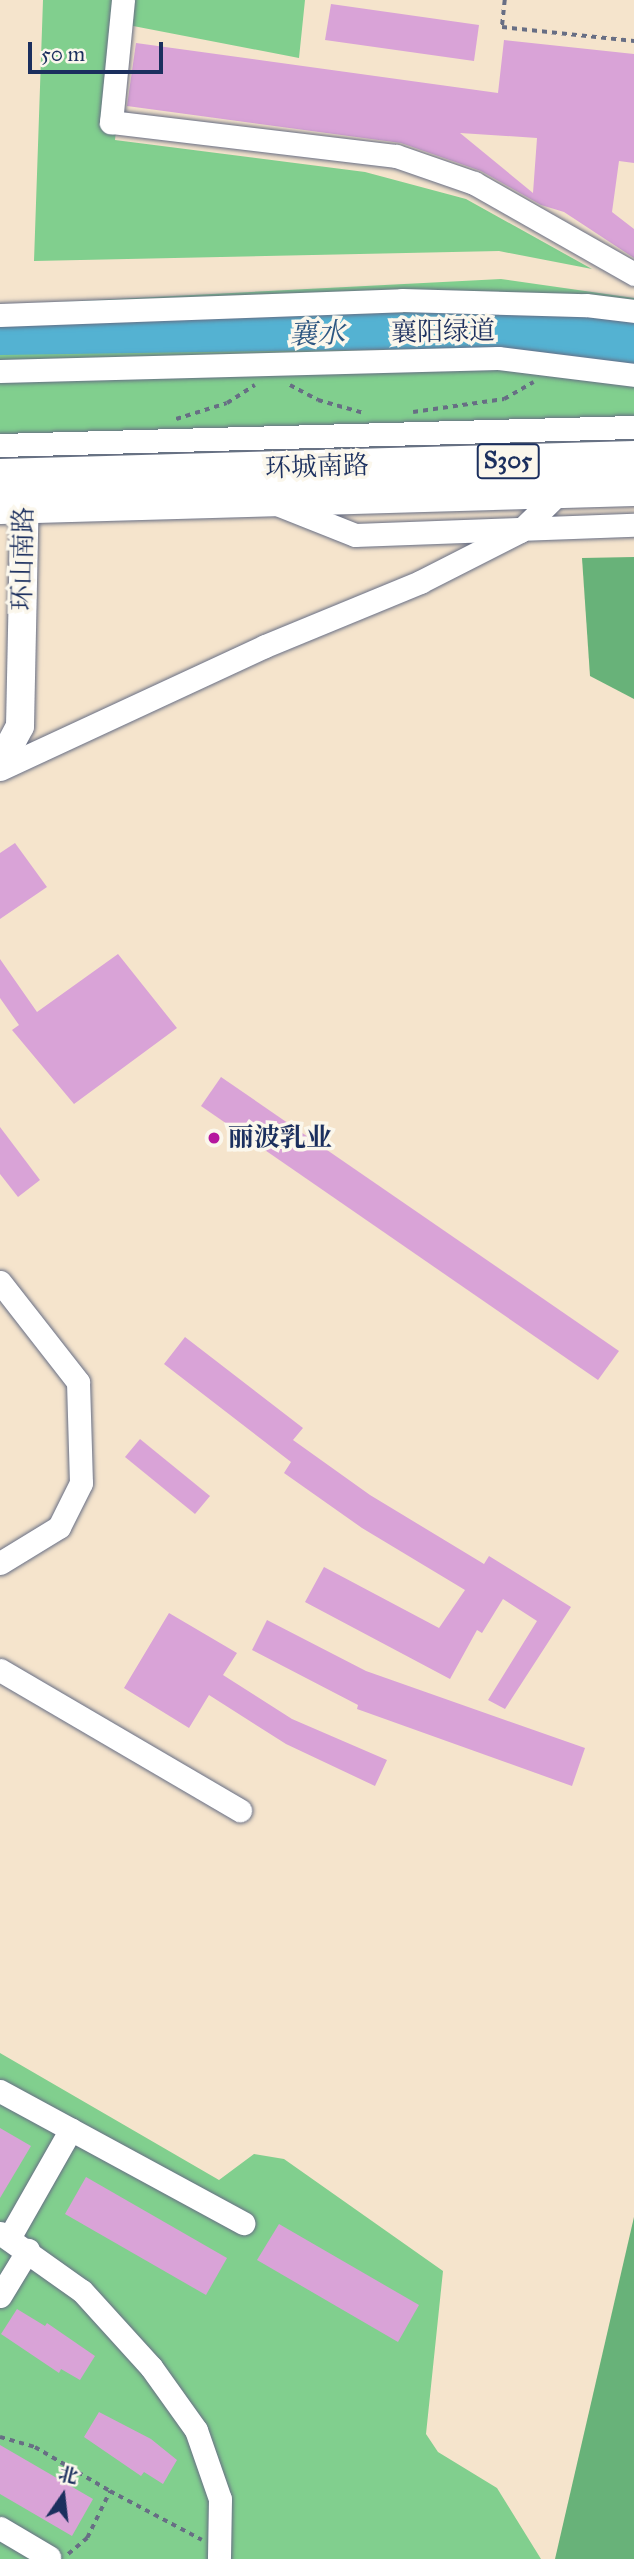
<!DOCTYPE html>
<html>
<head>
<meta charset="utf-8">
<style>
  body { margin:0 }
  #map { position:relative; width:634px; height:2559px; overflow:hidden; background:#f5e4cc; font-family:"IM FELL Great Primer","Noto Serif SC",serif }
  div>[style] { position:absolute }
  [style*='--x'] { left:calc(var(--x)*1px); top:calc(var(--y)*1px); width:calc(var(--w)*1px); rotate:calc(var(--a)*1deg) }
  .green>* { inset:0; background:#81cf8e }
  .forest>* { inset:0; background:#68b279 }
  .water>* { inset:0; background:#54b2d2 }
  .building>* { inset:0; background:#d9a3d7 }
  .path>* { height:3.5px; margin-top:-1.75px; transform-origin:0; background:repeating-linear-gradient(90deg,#676e84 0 5px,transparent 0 10px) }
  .roads { filter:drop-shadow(0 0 2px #676e84) drop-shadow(0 0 2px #676e84) }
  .minor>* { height:23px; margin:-11.5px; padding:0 11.5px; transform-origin:11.5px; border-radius:11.5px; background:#fff }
  .major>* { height:28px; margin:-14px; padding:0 14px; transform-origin:14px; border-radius:14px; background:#fff }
  .highway>* { height:33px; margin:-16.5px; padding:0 16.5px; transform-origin:16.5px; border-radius:16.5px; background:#fff }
  .dots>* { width:19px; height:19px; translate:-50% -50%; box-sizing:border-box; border:4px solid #fbf7ec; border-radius:50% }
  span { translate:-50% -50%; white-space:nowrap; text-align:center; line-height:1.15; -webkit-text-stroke:7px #fbf7ec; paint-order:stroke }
  .shield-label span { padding:2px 5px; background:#fbf7ec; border:2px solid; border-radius:5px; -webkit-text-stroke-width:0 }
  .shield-label { font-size:24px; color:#1b2f5e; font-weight:700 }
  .street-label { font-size:26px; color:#1b2f5e }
  .poi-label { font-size:26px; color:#1b2f5e; font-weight:700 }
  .left { translate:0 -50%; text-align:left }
  .water-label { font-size:28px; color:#2c5681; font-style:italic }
  .north { position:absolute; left:28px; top:2461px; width:70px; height:70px; -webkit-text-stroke:5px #fbf7ec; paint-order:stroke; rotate:14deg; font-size:19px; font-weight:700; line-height:28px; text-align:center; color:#1b2f5e }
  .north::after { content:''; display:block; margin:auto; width:24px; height:32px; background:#1b2f5e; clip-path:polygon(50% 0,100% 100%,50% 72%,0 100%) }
  .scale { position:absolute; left:28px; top:42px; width:135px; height:32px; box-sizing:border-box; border:4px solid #1b2f5e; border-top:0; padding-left:9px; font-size:21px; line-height:24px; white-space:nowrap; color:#1b2f5e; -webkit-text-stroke:5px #fbf7ec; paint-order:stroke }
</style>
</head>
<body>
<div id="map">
  <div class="green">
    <div style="clip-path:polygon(43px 0,305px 0,299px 58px,128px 25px,115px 140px,365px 172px,466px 199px,592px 269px,499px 251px,34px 261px)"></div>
    <div style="clip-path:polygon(501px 279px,634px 298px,634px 457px,0 475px,0 305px)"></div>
    <div style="clip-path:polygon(0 2053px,219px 2180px,254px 2154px,284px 2159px,443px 2271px,426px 2434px,438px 2452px,497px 2488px,541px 2559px,0 2559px)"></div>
  </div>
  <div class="forest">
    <div style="clip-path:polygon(634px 557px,634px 699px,590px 676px,582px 558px)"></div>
    <div style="clip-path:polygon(634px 2217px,634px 2559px,555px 2559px)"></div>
  </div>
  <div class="water">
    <div style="clip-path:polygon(490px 310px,634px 318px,634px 365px,484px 348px,0 355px,0 324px)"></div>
  </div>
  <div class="building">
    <div style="clip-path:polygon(331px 4px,479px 25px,474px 61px,325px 40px)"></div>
    <div style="clip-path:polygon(evenodd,504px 40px,634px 54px,634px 163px,619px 161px,612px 212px,634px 229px,634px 258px,564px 212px,541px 205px,481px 171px,401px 143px,127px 106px,136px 43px,498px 93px,504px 40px,460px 133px,537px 138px,533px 193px,460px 133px)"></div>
    <div style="clip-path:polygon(15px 843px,47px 887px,0 919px,0 853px)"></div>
    <div style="clip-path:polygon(118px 954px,177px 1028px,74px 1104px,12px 1030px,19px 1025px,0 998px,0 959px,37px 1012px)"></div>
    <div style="clip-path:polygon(221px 1077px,619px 1351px,598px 1380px,201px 1106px)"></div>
    <div style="clip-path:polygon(0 1127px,40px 1180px,18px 1197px,0 1174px)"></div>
    <div style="clip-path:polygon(185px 1337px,303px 1428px,293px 1440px,370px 1495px,484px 1564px,489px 1556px,571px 1607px,505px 1709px,488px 1700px,537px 1621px,503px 1599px,482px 1633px,477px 1630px,450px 1679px,305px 1602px,324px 1567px,439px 1628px,465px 1590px,362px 1528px,284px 1473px,291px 1462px,164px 1364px)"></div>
    <div style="clip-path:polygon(140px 1439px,210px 1496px,195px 1514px,125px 1457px)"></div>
    <div style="clip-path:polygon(169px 1613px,237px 1653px,223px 1675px,292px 1719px,387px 1760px,375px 1786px,286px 1744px,209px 1695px,189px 1728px,124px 1688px)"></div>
    <div style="clip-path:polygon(267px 1620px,366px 1671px,585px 1748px,572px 1786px,357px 1709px,358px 1705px,252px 1650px)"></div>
    <div style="clip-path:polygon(0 2128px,31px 2146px,0 2198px)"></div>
    <div style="clip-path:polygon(86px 2177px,227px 2258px,206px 2295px,65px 2214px)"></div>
    <div style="clip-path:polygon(279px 2224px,419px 2305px,398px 2342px,257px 2260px)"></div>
    <div style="clip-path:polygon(17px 2309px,45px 2326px,47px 2323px,95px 2356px,80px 2380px,61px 2369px,59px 2373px,1px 2334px)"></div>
    <div style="clip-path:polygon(99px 2412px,151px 2439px,177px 2460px,163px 2484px,144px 2472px,141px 2476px,84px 2437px)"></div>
    <div style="clip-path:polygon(0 2445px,93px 2499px,72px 2536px,0 2494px)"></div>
  </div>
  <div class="path">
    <div style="--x:505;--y:0;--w:27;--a:96"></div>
    <div style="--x:502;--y:27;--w:133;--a:6.1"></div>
    <div style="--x:290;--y:385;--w:32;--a:28"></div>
    <div style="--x:318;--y:400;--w:48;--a:15.8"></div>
    <div style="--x:413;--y:412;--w:92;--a:-8.1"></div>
    <div style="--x:504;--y:399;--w:34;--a:-30"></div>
    <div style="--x:176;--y:419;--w:53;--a:-17.4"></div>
    <div style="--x:227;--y:403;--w:33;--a:-33"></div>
    <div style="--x:0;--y:2437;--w:36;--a:16"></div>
    <div style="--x:35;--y:2447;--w:87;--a:30.4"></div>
    <div style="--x:68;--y:2554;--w:25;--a:-40"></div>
    <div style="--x:87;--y:2538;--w:52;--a:-63.9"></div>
    <div style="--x:110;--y:2491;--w:104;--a:28"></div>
  </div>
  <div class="roads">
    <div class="minor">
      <div style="--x:123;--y:0;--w:123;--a:95.6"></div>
      <div style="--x:111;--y:122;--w:287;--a:6.8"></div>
      <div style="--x:396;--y:156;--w:83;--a:19.1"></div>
      <div style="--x:474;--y:183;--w:184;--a:29.6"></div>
      <div style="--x:0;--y:315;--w:402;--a:-2.1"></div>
      <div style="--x:402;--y:300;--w:184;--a:1.6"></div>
      <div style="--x:586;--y:305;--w:48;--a:7.1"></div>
      <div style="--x:0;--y:371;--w:498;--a:-1.5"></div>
      <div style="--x:498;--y:358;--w:137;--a:7.1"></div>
      <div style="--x:0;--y:445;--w:634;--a:-1.63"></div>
      <div style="--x:277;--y:504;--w:84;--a:21.7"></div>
      <div style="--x:355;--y:535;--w:279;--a:-2.1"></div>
      <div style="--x:0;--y:769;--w:292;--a:-24.9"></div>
      <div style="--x:265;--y:646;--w:168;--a:-22.4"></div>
      <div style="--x:420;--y:582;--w:112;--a:-27"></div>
      <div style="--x:520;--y:531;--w:56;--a:-44.3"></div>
      <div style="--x:0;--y:1282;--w:127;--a:52"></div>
      <div style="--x:78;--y:1382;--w:101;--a:88.3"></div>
      <div style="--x:81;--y:1483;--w:49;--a:116.6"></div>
      <div style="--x:59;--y:1527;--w:69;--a:148.6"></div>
      <div style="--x:0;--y:1670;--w:278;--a:30.3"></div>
      <div style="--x:0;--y:2091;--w:277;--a:28.5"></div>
      <div style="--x:0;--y:2233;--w:100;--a:35.3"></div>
      <div style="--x:82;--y:2291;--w:103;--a:47.8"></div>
      <div style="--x:151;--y:2367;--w:77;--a:54.5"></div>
      <div style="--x:196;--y:2430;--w:73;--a:70.8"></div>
      <div style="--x:220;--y:2499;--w:60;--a:91"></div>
      <div style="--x:9;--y:2238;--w:125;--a:-60.4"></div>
      <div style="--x:0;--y:2296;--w:54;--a:-58.7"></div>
      <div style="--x:0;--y:2528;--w:57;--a:30.6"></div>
    </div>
    <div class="major">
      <div style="--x:0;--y:764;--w:43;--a:-62.2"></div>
      <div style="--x:20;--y:726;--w:241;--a:-88.8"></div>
    </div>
    <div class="highway">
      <div style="--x:0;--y:475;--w:634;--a:-1.63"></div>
      <div style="--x:0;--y:507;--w:634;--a:-1.63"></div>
    </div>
  </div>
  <div class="dots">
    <div style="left:214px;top:1138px;background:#b5179e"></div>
  </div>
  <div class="shield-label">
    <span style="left:508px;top:461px">S305</span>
  </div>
  <div class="street-label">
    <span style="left:443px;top:332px;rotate:-1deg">襄阳绿道</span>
    <span style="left:317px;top:467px;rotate:-2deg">环城南路</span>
    <span style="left:23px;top:559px;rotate:-89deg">环山南路</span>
  </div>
  <div class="poi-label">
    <span class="left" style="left:228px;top:1138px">丽波乳业</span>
  </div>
  <div class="water-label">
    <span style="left:317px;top:334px;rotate:-2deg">襄水</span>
  </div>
  <div class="north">北</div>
  <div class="scale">50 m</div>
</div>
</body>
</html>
